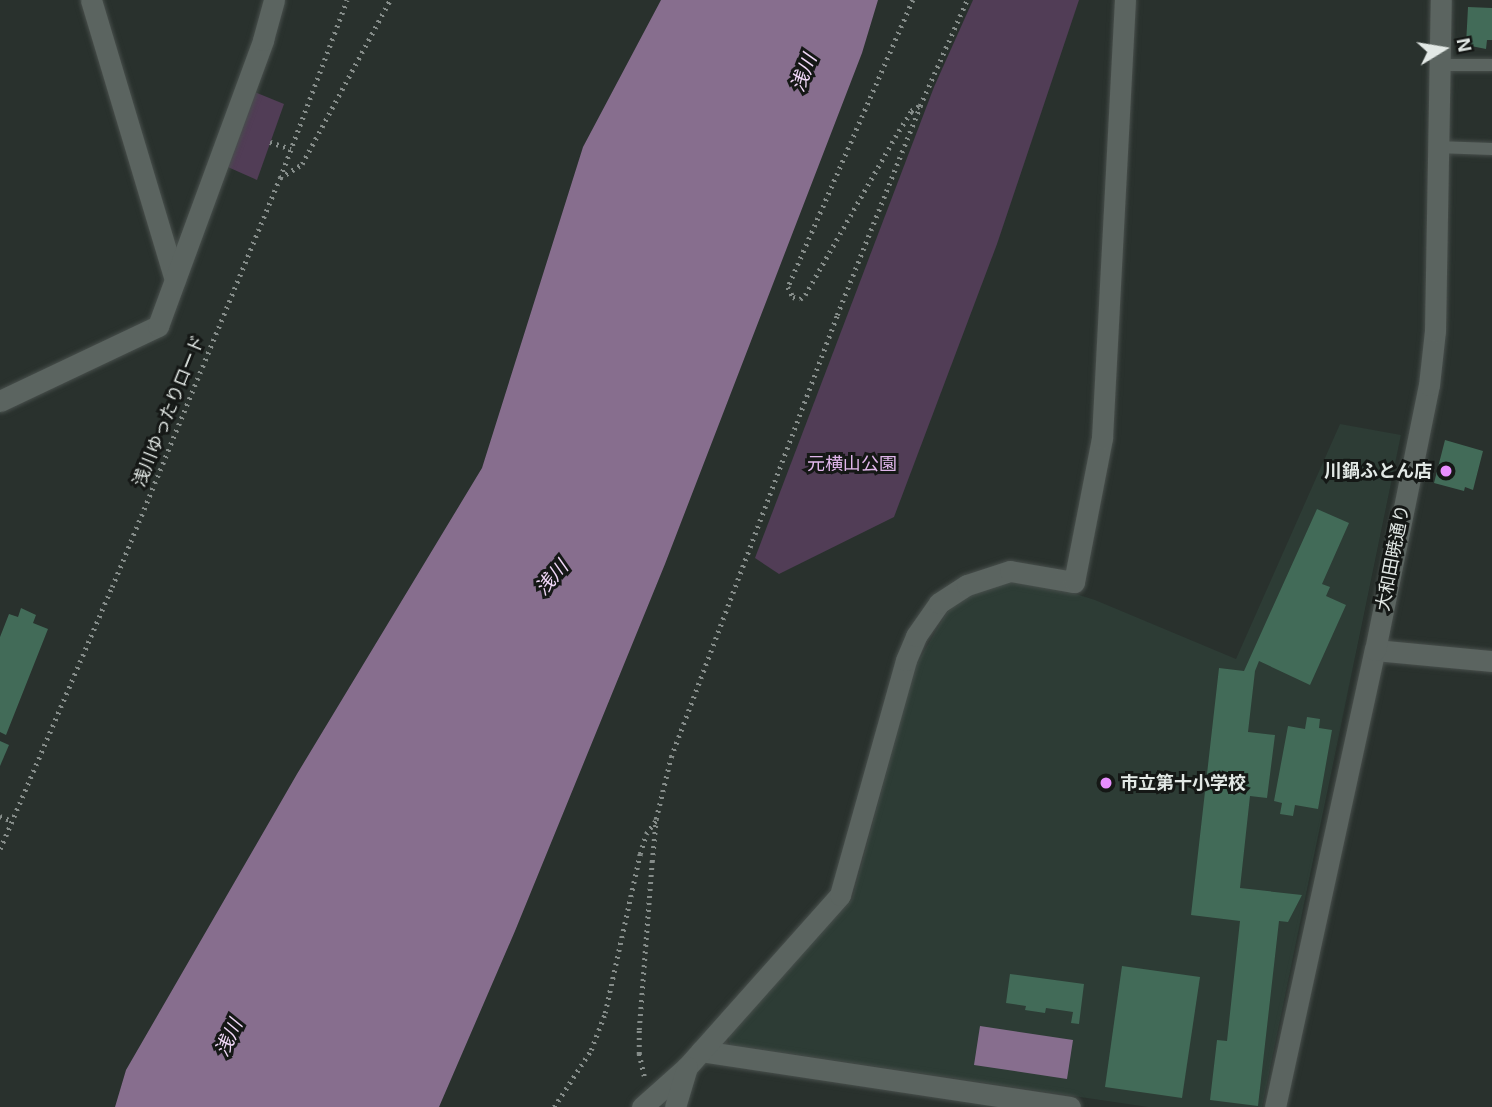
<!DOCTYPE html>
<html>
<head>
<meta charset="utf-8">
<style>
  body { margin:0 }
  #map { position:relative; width:1492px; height:1107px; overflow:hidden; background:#29312d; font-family:Helvetica,"Noto Sans JP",sans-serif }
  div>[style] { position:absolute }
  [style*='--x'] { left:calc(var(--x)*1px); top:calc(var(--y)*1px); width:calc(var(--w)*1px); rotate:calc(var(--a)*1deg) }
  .built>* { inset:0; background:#2d3c35 }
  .green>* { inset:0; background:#513d56 }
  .water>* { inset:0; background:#876e8e }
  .building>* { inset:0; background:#426b58 }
  .path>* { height:4.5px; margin-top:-2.25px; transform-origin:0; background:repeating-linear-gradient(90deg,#868d8a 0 2px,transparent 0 7px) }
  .roads { filter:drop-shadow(0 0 2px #484f4c) drop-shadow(0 0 2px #484f4c) }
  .lane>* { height:12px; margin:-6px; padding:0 6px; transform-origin:6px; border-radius:6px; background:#5b6460 }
  .street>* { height:21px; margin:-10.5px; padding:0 10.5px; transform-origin:10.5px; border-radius:10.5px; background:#5b6460 }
  .secondary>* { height:21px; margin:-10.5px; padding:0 10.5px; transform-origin:10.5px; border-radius:10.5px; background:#5b6460 }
  .dots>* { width:19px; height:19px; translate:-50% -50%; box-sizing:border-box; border:4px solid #151816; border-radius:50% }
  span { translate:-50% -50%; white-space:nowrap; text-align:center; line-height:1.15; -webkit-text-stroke:6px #151816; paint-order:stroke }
  .street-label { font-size:18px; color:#e2e8e5 }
  .park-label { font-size:18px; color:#e0b6eb }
  .poi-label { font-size:18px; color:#e2e8e5; font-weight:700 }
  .right { translate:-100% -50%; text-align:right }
  .left { translate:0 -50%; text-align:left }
  .water-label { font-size:19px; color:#f1d8f8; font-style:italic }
  .north { position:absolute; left:1408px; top:14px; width:70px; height:70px; -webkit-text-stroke:5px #151816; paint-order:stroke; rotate:79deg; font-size:19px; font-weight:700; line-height:28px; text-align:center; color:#e2e8e5 }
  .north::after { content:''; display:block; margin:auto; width:24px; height:32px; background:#e2e8e5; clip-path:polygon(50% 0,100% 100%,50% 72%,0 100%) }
</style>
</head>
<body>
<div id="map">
  <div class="built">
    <div style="clip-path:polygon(1340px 424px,1401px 435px,1262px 1107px,1148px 1107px,730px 1045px,728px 1036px,852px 899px,915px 667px,947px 612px,968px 594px,1010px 580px,1044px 584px,1095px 600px,1236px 659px)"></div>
  </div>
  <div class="green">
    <div style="clip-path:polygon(973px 0,1079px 0,997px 244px,894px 517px,779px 574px,755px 558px,934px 87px)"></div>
    <div style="clip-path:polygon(247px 89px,284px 104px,257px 180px,221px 164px)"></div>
  </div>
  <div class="water">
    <div style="clip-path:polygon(661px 0,878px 0,862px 53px,665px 564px,515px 931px,439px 1107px,115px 1107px,126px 1070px,297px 774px,482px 468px,583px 147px)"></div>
    <div style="clip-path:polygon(980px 1026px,1073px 1040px,1067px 1079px,974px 1065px)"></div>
  </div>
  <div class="building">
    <div style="clip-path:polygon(1468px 7px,1492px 8px,1492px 40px,1487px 40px,1486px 49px,1466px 45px)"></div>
    <div style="clip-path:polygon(1445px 440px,1483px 451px,1473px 490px,1465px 487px,1464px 491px,1434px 483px)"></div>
    <div style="clip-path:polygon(1317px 509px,1349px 523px,1322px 584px,1330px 587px,1326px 596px,1346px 605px,1310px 685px,1259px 661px,1255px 671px,1248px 732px,1275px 735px,1267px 798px,1250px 796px,1240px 888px,1302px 895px,1288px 922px,1279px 921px,1258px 1106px,1210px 1100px,1217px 1040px,1227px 1041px,1240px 921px,1191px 915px,1219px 668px,1244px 671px)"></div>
    <div style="clip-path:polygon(21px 608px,36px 615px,33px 623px,48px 629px,6px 735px,0 732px,0 637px,9px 614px,18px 617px)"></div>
    <div style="clip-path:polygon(1307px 717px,1320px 719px,1319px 728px,1332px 730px,1318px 809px,1295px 805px,1293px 816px,1280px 814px,1282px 803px,1274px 801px,1288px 726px,1305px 729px)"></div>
    <div style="clip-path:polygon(0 741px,9px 745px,0 766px)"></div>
    <div style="clip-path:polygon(1122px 966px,1200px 977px,1182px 1098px,1105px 1087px)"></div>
    <div style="clip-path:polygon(1010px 974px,1084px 984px,1079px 1024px,1071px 1023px,1073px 1012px,1046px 1008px,1045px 1013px,1025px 1010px,1026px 1006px,1006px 1003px)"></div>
  </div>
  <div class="path">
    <div style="--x:913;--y:0;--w:313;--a:113.5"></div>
    <div style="--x:788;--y:287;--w:11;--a:63"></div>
    <div style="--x:793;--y:297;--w:7;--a:16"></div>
    <div style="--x:800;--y:299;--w:6;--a:-39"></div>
    <div style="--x:805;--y:295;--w:182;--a:-60.3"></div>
    <div style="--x:895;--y:137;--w:31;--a:-58"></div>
    <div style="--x:911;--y:111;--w:9;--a:-32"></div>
    <div style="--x:270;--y:142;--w:22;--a:18"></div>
    <div style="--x:280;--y:178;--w:190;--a:-69.4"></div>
    <div style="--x:0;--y:816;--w:13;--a:23"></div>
    <div style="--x:0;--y:849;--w:285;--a:-66.9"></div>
    <div style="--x:112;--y:587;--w:442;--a:-67.7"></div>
    <div style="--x:280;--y:178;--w:26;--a:-32"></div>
    <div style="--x:302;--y:164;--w:186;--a:-61.8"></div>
    <div style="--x:644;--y:1076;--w:23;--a:-103"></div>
    <div style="--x:639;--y:1054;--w:24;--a:-90"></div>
    <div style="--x:639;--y:1030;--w:169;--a:-85.6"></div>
    <div style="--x:652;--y:862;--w:43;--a:-84.7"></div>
    <div style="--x:656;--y:819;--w:64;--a:-76.4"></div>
    <div style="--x:671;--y:757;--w:472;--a:-69.4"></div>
    <div style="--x:837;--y:315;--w:225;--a:-68.3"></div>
    <div style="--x:920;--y:106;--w:116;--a:-66.1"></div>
    <div style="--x:554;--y:1107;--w:68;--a:-57"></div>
    <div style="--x:591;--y:1050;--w:40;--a:-69"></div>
    <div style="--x:605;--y:1013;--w:163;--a:-77.6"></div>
    <div style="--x:640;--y:854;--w:21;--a:-73"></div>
    <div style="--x:646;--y:834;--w:17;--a:-54"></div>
  </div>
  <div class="roads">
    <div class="lane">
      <div style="--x:1440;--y:65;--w:52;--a:0"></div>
      <div style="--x:1437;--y:147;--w:55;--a:2.1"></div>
    </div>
    <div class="street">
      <div style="--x:91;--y:0;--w:292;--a:73.3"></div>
      <div style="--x:0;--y:401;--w:175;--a:-25.4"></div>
      <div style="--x:158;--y:326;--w:305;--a:-69.8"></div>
      <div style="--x:263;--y:40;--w:41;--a:-74.6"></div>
      <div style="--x:1375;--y:650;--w:118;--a:5.4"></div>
      <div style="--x:701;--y:1051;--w:373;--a:8.6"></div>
      <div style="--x:642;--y:1107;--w:60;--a:-41.6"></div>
      <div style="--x:687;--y:1067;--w:230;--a:-48.3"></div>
      <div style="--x:840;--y:895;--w:244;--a:-74.3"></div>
      <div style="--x:906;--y:660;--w:26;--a:-67"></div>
      <div style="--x:916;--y:636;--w:40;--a:-55.1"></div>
      <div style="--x:939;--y:603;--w:33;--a:-33"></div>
      <div style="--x:967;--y:585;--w:45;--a:-18"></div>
      <div style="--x:1010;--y:571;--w:65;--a:9.8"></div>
      <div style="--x:1074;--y:582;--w:147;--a:-79"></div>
      <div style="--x:1102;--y:438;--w:439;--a:-87"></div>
      <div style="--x:675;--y:1107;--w:42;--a:-73.3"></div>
    </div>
    <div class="secondary">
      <div style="--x:1275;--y:1107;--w:468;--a:-77.7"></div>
      <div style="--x:1375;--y:650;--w:270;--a:-78.5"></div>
      <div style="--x:1429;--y:385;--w:54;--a:-83.7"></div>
      <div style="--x:1435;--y:331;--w:331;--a:-89"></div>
    </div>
  </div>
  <div class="dots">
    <div style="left:1446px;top:471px;background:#e88eff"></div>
    <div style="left:1106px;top:783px;background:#e88eff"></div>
  </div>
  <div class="street-label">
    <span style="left:169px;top:411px;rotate:-68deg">浅川ゆったりロード</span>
    <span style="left:1393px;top:558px;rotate:-79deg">大和田暁通り</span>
  </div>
  <div class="park-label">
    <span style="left:852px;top:464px">元横山公園</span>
  </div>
  <div class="poi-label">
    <span class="right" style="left:1432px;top:471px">川鍋ふとん店</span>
    <span class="left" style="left:1120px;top:783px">市立第十小学校</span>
  </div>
  <div class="water-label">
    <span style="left:804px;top:73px;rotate:-69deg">浅川</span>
    <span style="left:552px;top:578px;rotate:-49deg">浅川</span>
    <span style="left:229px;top:1038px;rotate:-65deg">浅川</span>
  </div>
  <div class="north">N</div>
</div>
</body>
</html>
